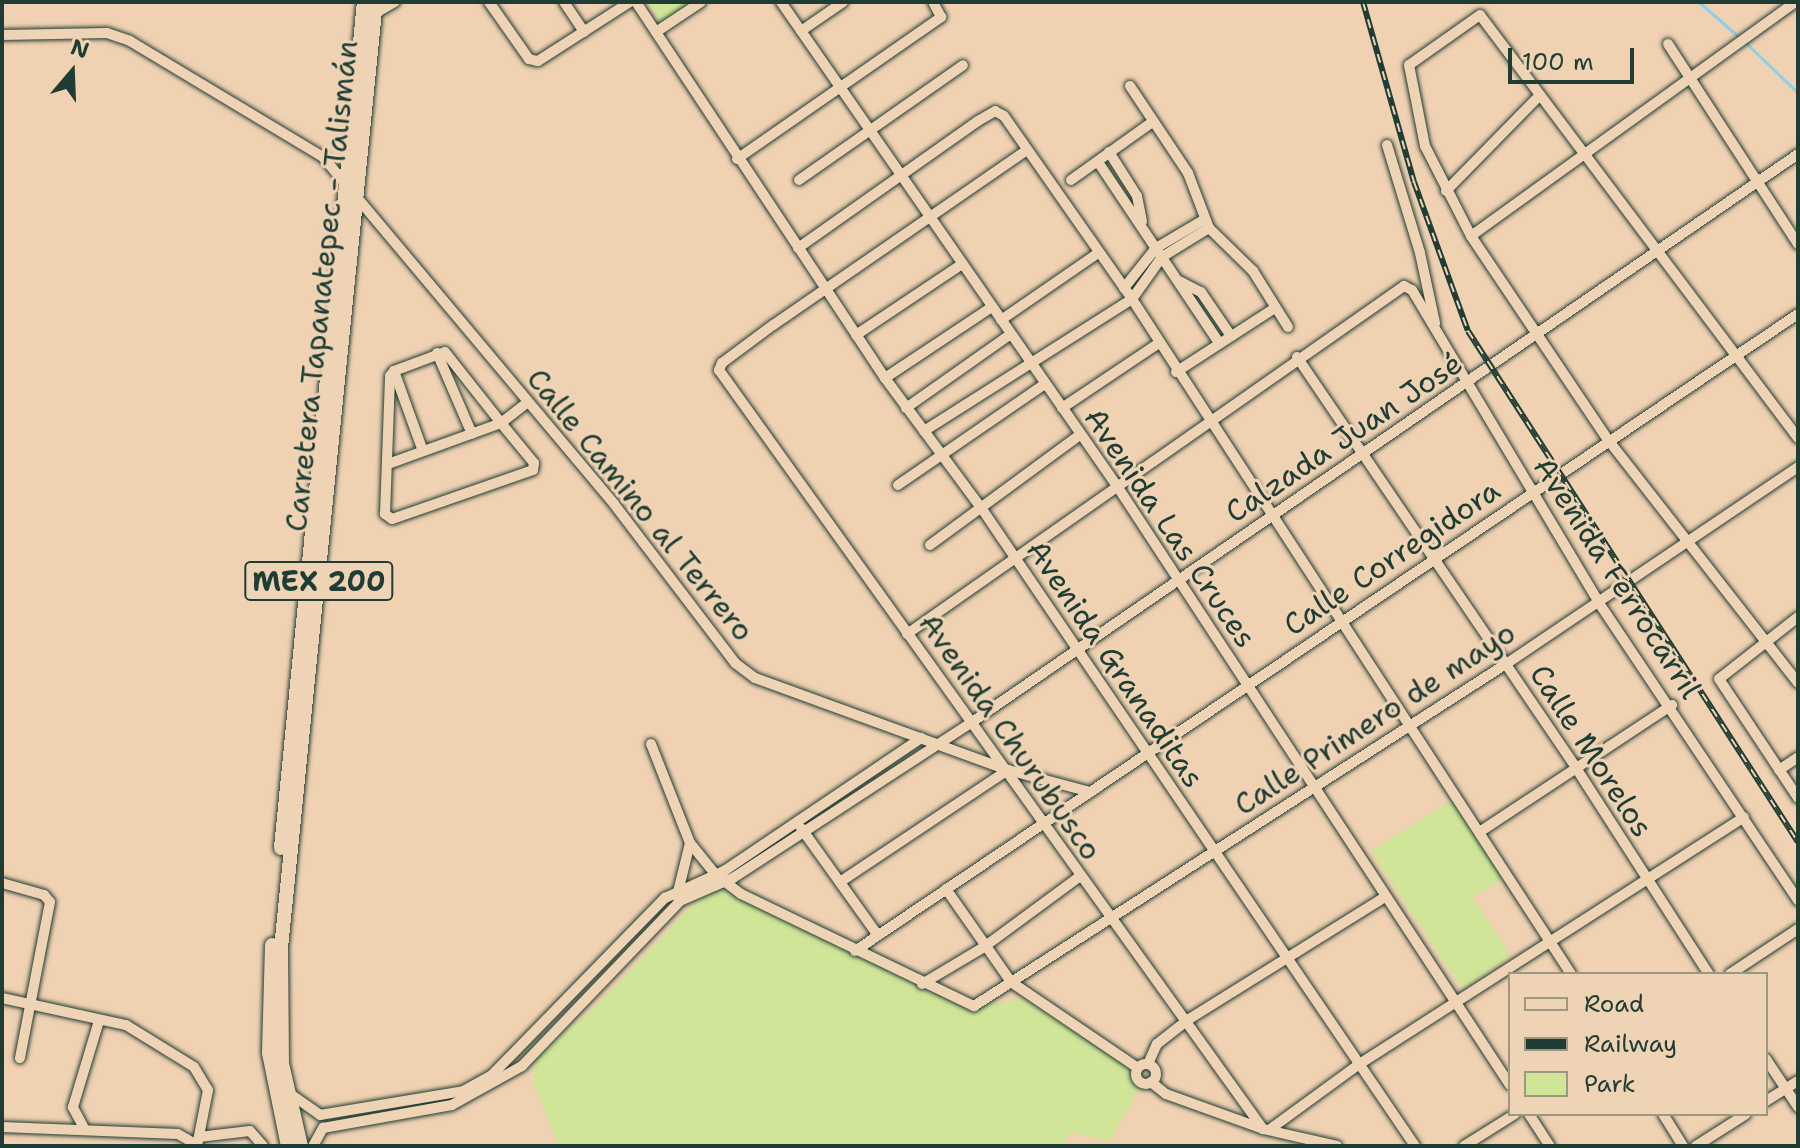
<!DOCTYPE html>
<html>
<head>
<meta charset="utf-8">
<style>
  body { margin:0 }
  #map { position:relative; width:1800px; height:1148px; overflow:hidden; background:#f0d1b2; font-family:"Shantell Sans",sans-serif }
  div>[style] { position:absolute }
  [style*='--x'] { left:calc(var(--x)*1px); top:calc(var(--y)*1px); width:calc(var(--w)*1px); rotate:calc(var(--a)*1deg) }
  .green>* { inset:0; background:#d1e599 }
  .stream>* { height:3px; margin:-1.5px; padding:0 1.5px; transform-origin:1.5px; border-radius:1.5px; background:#8bd0ec }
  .roads { filter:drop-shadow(0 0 2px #1f3d34) drop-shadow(0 0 2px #1f3d34) }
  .minor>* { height:10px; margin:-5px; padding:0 5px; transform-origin:5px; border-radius:5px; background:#eed3b5 }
  .minor>.ring { margin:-5px; padding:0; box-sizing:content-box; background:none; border:10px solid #eed3b5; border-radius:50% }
  .highway>* { height:14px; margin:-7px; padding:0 7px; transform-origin:7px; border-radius:7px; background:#eed3b5 }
  .rail>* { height:6px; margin-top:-3px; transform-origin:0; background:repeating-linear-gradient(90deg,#eed3b5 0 9px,#1f3d34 0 18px); box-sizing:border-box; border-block:2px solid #1f3d34 }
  span { translate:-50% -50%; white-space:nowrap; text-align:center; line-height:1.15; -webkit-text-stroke:6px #eed3b5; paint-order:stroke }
  .shield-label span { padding:2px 6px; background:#eed3b5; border:2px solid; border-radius:6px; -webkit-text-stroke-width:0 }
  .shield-label { font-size:28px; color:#1f3d34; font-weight:700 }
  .street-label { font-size:30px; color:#1f3d34 }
  .frame { position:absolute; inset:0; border:4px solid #1f3d34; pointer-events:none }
  .legend { position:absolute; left:1508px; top:972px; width:260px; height:144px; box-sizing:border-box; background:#eed3b5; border:2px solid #9b9781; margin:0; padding:10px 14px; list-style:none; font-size:24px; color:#1f3d34 }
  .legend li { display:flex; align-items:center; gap:16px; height:40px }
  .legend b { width:40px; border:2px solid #9b9781 }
  .north { position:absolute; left:32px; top:32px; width:80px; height:80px; -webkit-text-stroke:6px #eed3b5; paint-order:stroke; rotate:19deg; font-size:22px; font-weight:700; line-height:32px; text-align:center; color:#1f3d34 }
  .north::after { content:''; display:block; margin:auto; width:28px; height:36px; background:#1f3d34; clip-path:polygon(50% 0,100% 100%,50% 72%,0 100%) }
  .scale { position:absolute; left:1508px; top:48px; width:126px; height:36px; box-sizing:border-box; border:4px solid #1f3d34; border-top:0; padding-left:10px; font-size:24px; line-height:28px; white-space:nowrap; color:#1f3d34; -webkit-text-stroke:6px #eed3b5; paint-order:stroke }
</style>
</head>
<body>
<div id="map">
  <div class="green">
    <div style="clip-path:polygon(649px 2px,699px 2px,662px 26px)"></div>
    <div style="clip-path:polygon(1458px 796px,1510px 875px,1473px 897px,1511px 956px,1462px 989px,1371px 851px)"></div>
    <div style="clip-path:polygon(737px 885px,981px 1006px,1023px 998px,1132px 1066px,1140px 1087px,1110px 1141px,1070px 1132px,1062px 1146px,559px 1146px,532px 1079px,537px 1056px,600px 1002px,706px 891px)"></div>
  </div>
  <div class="stream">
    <div style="--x:1699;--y:2;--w:55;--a:41.3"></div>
    <div style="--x:1746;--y:43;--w:72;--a:43.9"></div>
  </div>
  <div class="roads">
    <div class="minor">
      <div style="--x:489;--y:2;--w:70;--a:54.9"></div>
      <div style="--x:529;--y:59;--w:9;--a:13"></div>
      <div style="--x:538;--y:61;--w:109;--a:-32.7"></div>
      <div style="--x:564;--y:2;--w:36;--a:56"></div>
      <div style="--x:636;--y:2;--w:451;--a:56.5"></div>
      <div style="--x:885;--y:378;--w:163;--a:53.5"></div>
      <div style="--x:982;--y:509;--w:770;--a:55.79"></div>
      <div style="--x:781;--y:2;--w:589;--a:55.23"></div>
      <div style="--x:1117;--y:486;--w:716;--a:56.73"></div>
      <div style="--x:374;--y:14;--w:24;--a:-30"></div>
      <div style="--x:801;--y:31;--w:51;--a:-34.6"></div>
      <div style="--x:656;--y:32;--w:54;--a:-33.7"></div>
      <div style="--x:2;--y:35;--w:105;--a:-1.1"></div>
      <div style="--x:107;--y:33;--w:24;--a:19"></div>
      <div style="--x:130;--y:41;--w:225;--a:31"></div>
      <div style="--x:323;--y:157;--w:453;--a:50"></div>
      <div style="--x:614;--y:504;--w:200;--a:52.7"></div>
      <div style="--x:735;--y:663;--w:25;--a:37"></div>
      <div style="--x:755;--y:678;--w:269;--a:20"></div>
      <div style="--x:1008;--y:770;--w:85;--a:15"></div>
      <div style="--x:1668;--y:44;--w:239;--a:57"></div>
      <div style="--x:1130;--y:86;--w:105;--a:56.3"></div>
      <div style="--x:1188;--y:173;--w:59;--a:69.1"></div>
      <div style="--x:1209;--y:228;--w:62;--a:44.3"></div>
      <div style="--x:1253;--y:271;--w:66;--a:58"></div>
      <div style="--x:1387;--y:145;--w:113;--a:73"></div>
      <div style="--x:1420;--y:253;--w:72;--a:77.9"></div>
      <div style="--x:1027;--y:150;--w:308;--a:145.4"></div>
      <div style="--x:773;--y:325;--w:64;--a:143.3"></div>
      <div style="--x:722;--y:363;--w:8;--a:113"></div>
      <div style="--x:719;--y:370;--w:934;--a:54.37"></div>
      <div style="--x:1109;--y:152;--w:52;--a:57.5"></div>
      <div style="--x:1137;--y:196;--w:26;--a:79"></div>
      <div style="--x:737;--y:159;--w:249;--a:-34.8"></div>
      <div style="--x:941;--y:17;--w:17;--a:-118"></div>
      <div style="--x:1098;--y:162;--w:218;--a:56.2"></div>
      <div style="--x:799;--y:180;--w:200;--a:-35"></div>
      <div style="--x:1071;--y:180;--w:98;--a:-35.5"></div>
      <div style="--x:1446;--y:191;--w:134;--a:-45.6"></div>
      <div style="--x:1471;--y:236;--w:400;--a:-35.8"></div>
      <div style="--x:798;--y:248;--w:220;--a:-35.2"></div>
      <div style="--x:978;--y:121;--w:20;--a:-30"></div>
      <div style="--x:995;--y:111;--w:10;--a:29"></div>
      <div style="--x:1004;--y:116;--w:223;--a:55"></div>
      <div style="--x:1132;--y:299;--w:805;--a:56.96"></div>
      <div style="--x:1179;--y:281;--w:25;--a:27"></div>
      <div style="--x:1201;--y:292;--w:53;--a:55.7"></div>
      <div style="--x:1124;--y:288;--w:51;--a:-51.3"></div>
      <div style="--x:1156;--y:248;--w:57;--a:-30.6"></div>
      <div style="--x:1001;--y:320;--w:118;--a:-34.6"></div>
      <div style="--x:856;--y:335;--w:128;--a:-33.8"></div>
      <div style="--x:437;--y:353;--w:88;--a:66.6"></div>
      <div style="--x:1297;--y:357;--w:497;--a:55.8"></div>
      <div style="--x:1576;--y:768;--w:245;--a:57.2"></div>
      <div style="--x:394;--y:371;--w:85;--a:70.1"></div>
      <div style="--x:1176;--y:372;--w:118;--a:-32.9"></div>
      <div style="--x:885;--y:378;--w:128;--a:-33.6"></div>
      <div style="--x:906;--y:408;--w:128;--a:-35.2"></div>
      <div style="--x:1062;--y:408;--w:117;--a:-33.8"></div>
      <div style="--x:924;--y:431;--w:246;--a:-32.4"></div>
      <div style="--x:1132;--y:299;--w:52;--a:-54.5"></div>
      <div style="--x:1162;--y:257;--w:55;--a:-31.7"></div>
      <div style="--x:1798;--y:438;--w:529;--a:-126.93"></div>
      <div style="--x:1480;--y:15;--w:87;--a:144.8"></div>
      <div style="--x:1409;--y:65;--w:83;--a:78.8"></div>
      <div style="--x:1425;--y:146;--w:101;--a:62.9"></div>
      <div style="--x:1471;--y:236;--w:247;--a:56.1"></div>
      <div style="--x:1609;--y:441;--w:307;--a:52"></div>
      <div style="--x:388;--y:464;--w:120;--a:-19.9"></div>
      <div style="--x:501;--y:423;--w:52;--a:50.5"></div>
      <div style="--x:534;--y:463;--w:7;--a:98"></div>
      <div style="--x:533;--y:470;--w:149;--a:160.8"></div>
      <div style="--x:392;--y:519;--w:9;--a:-144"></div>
      <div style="--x:385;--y:514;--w:138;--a:-87.9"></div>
      <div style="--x:390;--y:376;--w:6;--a:-51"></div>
      <div style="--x:394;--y:371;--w:54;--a:-20.4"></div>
      <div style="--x:445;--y:352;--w:90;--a:51.7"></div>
      <div style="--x:501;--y:423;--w:34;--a:-38"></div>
      <div style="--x:898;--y:485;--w:178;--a:-34.5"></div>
      <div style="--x:930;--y:545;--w:186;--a:-36.3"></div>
      <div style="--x:1798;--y:617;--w:100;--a:141.9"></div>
      <div style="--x:1719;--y:679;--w:143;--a:56.4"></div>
      <div style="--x:907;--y:634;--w:607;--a:-35"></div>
      <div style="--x:1404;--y:286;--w:9;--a:27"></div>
      <div style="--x:1412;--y:290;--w:365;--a:59.1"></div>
      <div style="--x:1599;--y:603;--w:358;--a:56.2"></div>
      <div style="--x:651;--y:744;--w:106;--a:68.5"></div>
      <div style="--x:690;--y:843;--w:55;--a:103.8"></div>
      <div style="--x:1779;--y:770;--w:23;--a:-34"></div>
      <div style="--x:801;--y:828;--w:130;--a:54.4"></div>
      <div style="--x:1481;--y:831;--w:229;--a:-33.4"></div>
      <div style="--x:690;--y:843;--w:41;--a:50.9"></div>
      <div style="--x:716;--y:875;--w:31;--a:37"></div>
      <div style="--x:741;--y:894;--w:259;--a:25.7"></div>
      <div style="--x:974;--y:1006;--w:632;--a:-32.74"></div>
      <div style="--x:1506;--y:664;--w:352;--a:-34"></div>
      <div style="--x:840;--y:882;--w:202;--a:-33.7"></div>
      <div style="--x:2;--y:883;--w:44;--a:15.9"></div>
      <div style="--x:44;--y:895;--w:9;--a:49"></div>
      <div style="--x:50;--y:902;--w:159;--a:100.9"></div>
      <div style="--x:946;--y:889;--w:113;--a:55"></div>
      <div style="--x:1011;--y:982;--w:153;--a:34.1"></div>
      <div style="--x:855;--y:951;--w:1138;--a:-34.04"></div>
      <div style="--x:1730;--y:974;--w:82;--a:-33.5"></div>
      <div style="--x:922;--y:984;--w:72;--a:-30.8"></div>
      <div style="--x:984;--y:947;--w:118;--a:-36.4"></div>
      <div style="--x:2;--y:998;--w:127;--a:12.3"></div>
      <div style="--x:126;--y:1025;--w:80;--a:31.7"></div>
      <div style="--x:194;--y:1067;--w:27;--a:59"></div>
      <div style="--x:208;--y:1090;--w:57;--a:101.1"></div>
      <div style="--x:1766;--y:1059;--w:58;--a:56.3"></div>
      <div style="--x:1148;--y:1064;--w:22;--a:-66"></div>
      <div style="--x:1157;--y:1044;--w:41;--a:-38"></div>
      <div style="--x:1189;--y:1019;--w:231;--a:-31.9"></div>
      <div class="ring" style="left:1136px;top:1064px;width:10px;height:10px"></div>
      <div style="--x:1151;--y:1082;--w:19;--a:39"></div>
      <div style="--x:1166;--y:1094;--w:103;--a:19.8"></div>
      <div style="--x:1263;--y:1129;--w:76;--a:12.9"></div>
      <div style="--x:289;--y:1093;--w:38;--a:35"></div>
      <div style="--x:320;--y:1115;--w:145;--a:-9.5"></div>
      <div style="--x:463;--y:1091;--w:33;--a:-29"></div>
      <div style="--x:492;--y:1075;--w:248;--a:-45.7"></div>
      <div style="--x:665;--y:898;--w:65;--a:-24.6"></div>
      <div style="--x:724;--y:871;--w:238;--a:-34"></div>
      <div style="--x:1766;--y:1101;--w:38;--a:-32"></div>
      <div style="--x:1529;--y:1114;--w:38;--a:57"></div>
      <div style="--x:1663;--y:1114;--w:38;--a:58"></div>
      <div style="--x:2;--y:1127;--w:176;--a:2.3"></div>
      <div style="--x:178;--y:1134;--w:22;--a:30"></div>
      <div style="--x:85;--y:1130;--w:26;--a:-118"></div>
      <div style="--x:73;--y:1107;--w:90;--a:-73.2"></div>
      <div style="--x:1269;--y:1130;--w:114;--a:-36.1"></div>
      <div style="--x:1361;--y:1063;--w:455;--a:-32.7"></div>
      <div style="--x:199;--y:1137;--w:51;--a:-6.7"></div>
      <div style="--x:250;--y:1131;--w:20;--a:49"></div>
      <div style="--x:313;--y:1146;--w:21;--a:-61"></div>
      <div style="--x:323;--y:1128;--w:131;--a:-10.1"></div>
      <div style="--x:452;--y:1105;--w:80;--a:-29.1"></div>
      <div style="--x:522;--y:1066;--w:228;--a:-46.2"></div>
      <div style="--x:680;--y:901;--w:58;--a:-23.5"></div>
      <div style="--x:733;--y:878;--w:285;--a:-33.1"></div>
      <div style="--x:972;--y:722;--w:1002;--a:-34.51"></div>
      <div style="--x:1464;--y:1146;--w:60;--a:-32.1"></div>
      <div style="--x:1696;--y:1146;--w:59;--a:-32.6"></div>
    </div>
    <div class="highway">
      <div style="--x:281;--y:848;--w:850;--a:-84.4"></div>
      <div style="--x:272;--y:945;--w:108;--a:91.6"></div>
      <div style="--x:269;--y:1053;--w:95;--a:78.5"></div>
      <div style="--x:301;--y:1146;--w:84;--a:-103"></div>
      <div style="--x:282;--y:1064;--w:116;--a:-90.5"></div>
      <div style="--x:281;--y:948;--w:951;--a:-84.27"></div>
    </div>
  </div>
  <div class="rail">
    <div style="--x:1363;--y:2;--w:187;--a:74.2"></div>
    <div style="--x:1414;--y:182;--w:158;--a:70.1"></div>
    <div style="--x:1468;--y:331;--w:608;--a:57.15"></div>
  </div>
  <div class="shield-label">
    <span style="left:319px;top:581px">MEX 200</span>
  </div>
  <div class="street-label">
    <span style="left:322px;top:286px;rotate:-84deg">Carretera Tapanatepec - Talismán</span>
    <span style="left:1344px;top:438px;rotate:-34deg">Calzada Juan José</span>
    <span style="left:640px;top:505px;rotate:51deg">Calle Camino al Terrero</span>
    <span style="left:1170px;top:528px;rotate:56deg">Avenida Las Cruces</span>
    <span style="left:1392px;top:558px;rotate:-34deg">Calle Corregidora</span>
    <span style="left:1617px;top:578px;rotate:57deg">Avenida Ferrocarril</span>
    <span style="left:1115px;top:664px;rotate:56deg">Avenida Granaditas</span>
    <span style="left:1375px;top:719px;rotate:-33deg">Calle Primero de mayo</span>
    <span style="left:1010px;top:737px;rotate:55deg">Avenida Churubusco</span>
    <span style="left:1591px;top:751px;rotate:57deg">Calle Morelos</span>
  </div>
  <div class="frame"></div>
  <ul class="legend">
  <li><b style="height:10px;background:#eed3b5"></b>Road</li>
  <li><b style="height:10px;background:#1f3d34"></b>Railway</li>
  <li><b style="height:22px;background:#d1e599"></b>Park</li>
  </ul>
  <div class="north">N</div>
  <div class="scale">100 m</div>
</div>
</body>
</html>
